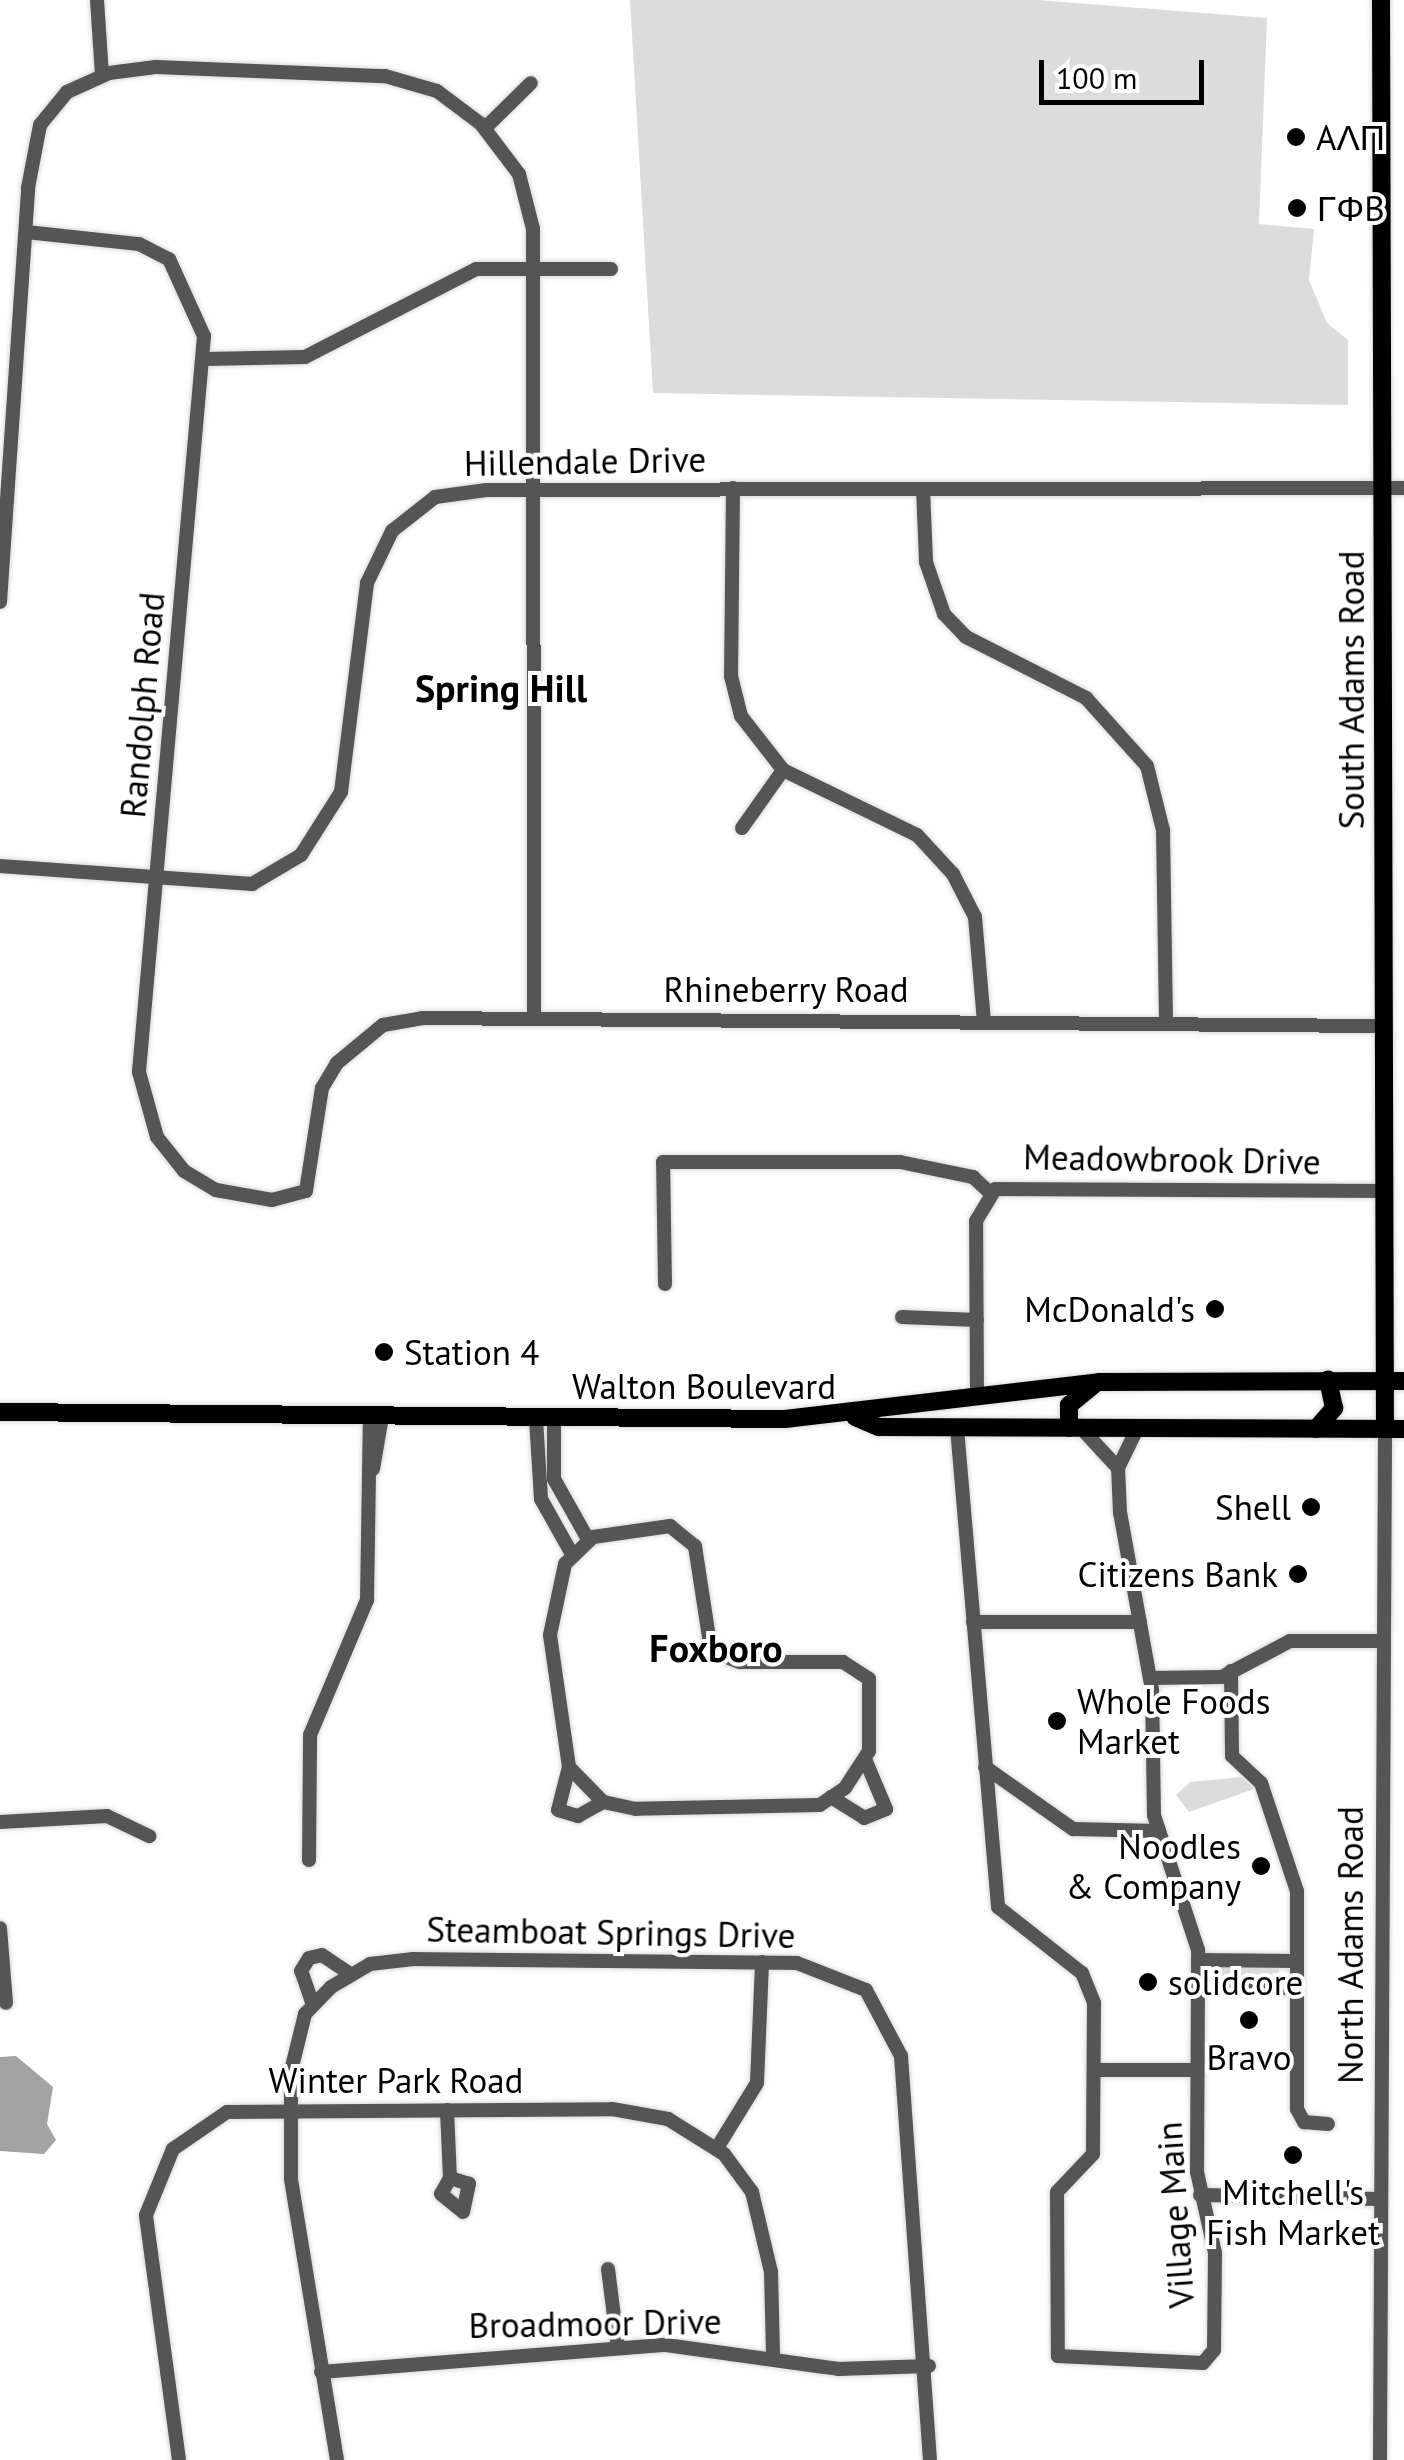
<!DOCTYPE html>
<html>
<head>
<meta charset="utf-8">
<style>
  body { margin:0 }
  #map { position:relative; width:1404px; height:2460px; overflow:hidden; background:#fff; font-family:"PT Sans",sans-serif }
  div>[style] { position:absolute }
  [style*='--x'] { left:calc(var(--x)*1px); top:calc(var(--y)*1px); width:calc(var(--w)*1px); rotate:calc(var(--a)*1deg) }
  .green>* { inset:0; background:#dcdcdc }
  .water>* { inset:0; background:#a3a3a3 }
  .roads { filter:drop-shadow(0 0 2px #dbdbdb) drop-shadow(0 0 2px #dbdbdb) }
  .minor>* { height:14px; margin:-7px; padding:0 7px; transform-origin:7px; border-radius:7px; background:#555 }
  .major>* { height:18px; margin:-9px; padding:0 9px; transform-origin:9px; border-radius:9px; background:#000 }
  .dots>* { width:28px; height:28px; translate:-50% -50%; box-sizing:border-box; border:5px solid #fff; border-radius:50% }
  span { translate:-50% -50%; white-space:nowrap; text-align:center; line-height:1.15; -webkit-text-stroke:8px #fff; paint-order:stroke }
  .poi-label { font-size:35px; color:#000 }
  .left { translate:0 -50%; text-align:left }
  .right { translate:-100% -50%; text-align:right }
  .street-label { font-size:35px; color:#000 }
  .neighbourhood-label { font-size:38px; color:#000; font-weight:700 }
  .scale { position:absolute; left:1039px; top:60px; width:165px; height:45px; box-sizing:border-box; border:5px solid #000; border-top:0; padding-left:12px; font-size:30px; line-height:35px; white-space:nowrap; color:#000; -webkit-text-stroke:8px #fff; paint-order:stroke }
</style>
</head>
<body>
<div id="map">
  <div class="green">
    <div style="clip-path:polygon(630px 0,1037px 0,1267px 18px,1259px 224px,1314px 229px,1309px 280px,1327px 323px,1348px 340px,1348px 405px,653px 393px)"></div>
    <div style="clip-path:polygon(1242px 1777px,1254px 1789px,1189px 1812px,1176px 1795px,1190px 1782px)"></div>
    <div style="clip-path:polygon(1219px 1965px,1279px 1965px,1279px 1983px,1219px 1982px)"></div>
  </div>
  <div class="water">
    <div style="clip-path:polygon(16px 2056px,53px 2087px,47px 2124px,56px 2140px,44px 2154px,0 2151px,0 2057px)"></div>
  </div>
  <div class="roads">
    <div class="minor">
      <div style="--x:97;--y:0;--w:76;--a:86.2"></div>
      <div style="--x:485;--y:128;--w:64;--a:-44.4"></div>
      <div style="--x:26;--y:232;--w:114;--a:6.1"></div>
      <div style="--x:139;--y:244;--w:34;--a:27"></div>
      <div style="--x:169;--y:259;--w:85;--a:65.6"></div>
      <div style="--x:204;--y:336;--w:739;--a:95.05"></div>
      <div style="--x:139;--y:1072;--w:67;--a:74.5"></div>
      <div style="--x:157;--y:1137;--w:43;--a:51.5"></div>
      <div style="--x:184;--y:1171;--w:37;--a:31"></div>
      <div style="--x:216;--y:1190;--w:57;--a:10.1"></div>
      <div style="--x:272;--y:1200;--w:35;--a:-15"></div>
      <div style="--x:306;--y:1191;--w:104;--a:-81.2"></div>
      <div style="--x:322;--y:1088;--w:29;--a:-59"></div>
      <div style="--x:337;--y:1063;--w:60;--a:-39.6"></div>
      <div style="--x:383;--y:1025;--w:40;--a:-10"></div>
      <div style="--x:422;--y:1018;--w:961;--a:0.48"></div>
      <div style="--x:205;--y:359;--w:100;--a:-1.1"></div>
      <div style="--x:305;--y:357;--w:192;--a:-27.2"></div>
      <div style="--x:476;--y:269;--w:135;--a:0"></div>
      <div style="--x:733;--y:488;--w:188;--a:90.6"></div>
      <div style="--x:731;--y:676;--w:41;--a:76"></div>
      <div style="--x:741;--y:716;--w:68;--a:52.1"></div>
      <div style="--x:783;--y:770;--w:149;--a:25.9"></div>
      <div style="--x:917;--y:835;--w:53;--a:47.3"></div>
      <div style="--x:953;--y:874;--w:48;--a:62.9"></div>
      <div style="--x:975;--y:917;--w:104;--a:85.1"></div>
      <div style="--x:923;--y:489;--w:73;--a:87.6"></div>
      <div style="--x:926;--y:562;--w:55;--a:70.9"></div>
      <div style="--x:944;--y:614;--w:32;--a:46"></div>
      <div style="--x:966;--y:637;--w:135;--a:26.9"></div>
      <div style="--x:1086;--y:698;--w:91;--a:48.1"></div>
      <div style="--x:1147;--y:766;--w:66;--a:76"></div>
      <div style="--x:1163;--y:830;--w:192;--a:89.1"></div>
      <div style="--x:0;--y:602;--w:415;--a:-86.1"></div>
      <div style="--x:28;--y:188;--w:64;--a:-79.2"></div>
      <div style="--x:40;--y:125;--w:43;--a:-50.7"></div>
      <div style="--x:67;--y:92;--w:46;--a:-24.3"></div>
      <div style="--x:109;--y:73;--w:47;--a:-7.3"></div>
      <div style="--x:156;--y:67;--w:229;--a:2.3"></div>
      <div style="--x:385;--y:76;--w:54;--a:16.1"></div>
      <div style="--x:437;--y:91;--w:55;--a:36.9"></div>
      <div style="--x:481;--y:124;--w:63;--a:52.8"></div>
      <div style="--x:519;--y:174;--w:57;--a:75.7"></div>
      <div style="--x:533;--y:229;--w:789;--a:89.93"></div>
      <div style="--x:742;--y:828;--w:71;--a:-54.7"></div>
      <div style="--x:0;--y:866;--w:253;--a:4.1"></div>
      <div style="--x:252;--y:884;--w:57;--a:-30.6"></div>
      <div style="--x:301;--y:855;--w:75;--a:-57.6"></div>
      <div style="--x:341;--y:792;--w:211;--a:-82.9"></div>
      <div style="--x:367;--y:583;--w:58;--a:-64.3"></div>
      <div style="--x:392;--y:531;--w:55;--a:-38.3"></div>
      <div style="--x:435;--y:497;--w:52;--a:-7.7"></div>
      <div style="--x:487;--y:490;--w:917;--a:-0.12"></div>
      <div style="--x:665;--y:1284;--w:122;--a:-90.9"></div>
      <div style="--x:663;--y:1162;--w:237;--a:0"></div>
      <div style="--x:900;--y:1162;--w:75;--a:11.6"></div>
      <div style="--x:973;--y:1177;--w:22;--a:43"></div>
      <div style="--x:902;--y:1317;--w:75;--a:2.3"></div>
      <div style="--x:977;--y:1394;--w:173;--a:-90.3"></div>
      <div style="--x:976;--y:1221;--w:37;--a:-59"></div>
      <div style="--x:995;--y:1189;--w:388;--a:0.3"></div>
      <div style="--x:536;--y:1419;--w:80;--a:86.4"></div>
      <div style="--x:541;--y:1499;--w:65;--a:60.7"></div>
      <div style="--x:554;--y:1419;--w:60;--a:90"></div>
      <div style="--x:554;--y:1479;--w:71;--a:60.6"></div>
      <div style="--x:957;--y:1428;--w:481;--a:85.1"></div>
      <div style="--x:998;--y:1907;--w:107;--a:38.2"></div>
      <div style="--x:1082;--y:1973;--w:32;--a:68"></div>
      <div style="--x:1094;--y:2003;--w:151;--a:90.4"></div>
      <div style="--x:1093;--y:2154;--w:52;--a:133.5"></div>
      <div style="--x:1057;--y:2192;--w:164;--a:89.7"></div>
      <div style="--x:1058;--y:2356;--w:145;--a:2.8"></div>
      <div style="--x:1203;--y:2363;--w:17;--a:-50"></div>
      <div style="--x:1214;--y:2350;--w:97;--a:-89.4"></div>
      <div style="--x:1215;--y:2253;--w:83;--a:-102.5"></div>
      <div style="--x:1197;--y:2172;--w:222;--a:-89.7"></div>
      <div style="--x:1198;--y:1950;--w:142;--a:-108.1"></div>
      <div style="--x:1154;--y:1815;--w:125;--a:-90.9"></div>
      <div style="--x:1152;--y:1690;--w:180;--a:-100.2"></div>
      <div style="--x:1120;--y:1513;--w:45;--a:-92.5"></div>
      <div style="--x:1118;--y:1468;--w:46;--a:-64"></div>
      <div style="--x:1081;--y:1428;--w:54;--a:47.2"></div>
      <div style="--x:373;--y:1469;--w:53;--a:-80.2"></div>
      <div style="--x:670;--y:1526;--w:32;--a:39"></div>
      <div style="--x:695;--y:1546;--w:106;--a:81.3"></div>
      <div style="--x:711;--y:1651;--w:31;--a:21"></div>
      <div style="--x:740;--y:1662;--w:103;--a:0"></div>
      <div style="--x:843;--y:1662;--w:31;--a:33"></div>
      <div style="--x:869;--y:1679;--w:72;--a:90"></div>
      <div style="--x:869;--y:1751;--w:44;--a:123"></div>
      <div style="--x:845;--y:1788;--w:30;--a:146"></div>
      <div style="--x:820;--y:1805;--w:184;--a:178.8"></div>
      <div style="--x:636;--y:1809;--w:34;--a:-168"></div>
      <div style="--x:603;--y:1802;--w:49;--a:-134.2"></div>
      <div style="--x:569;--y:1767;--w:133;--a:-98.2"></div>
      <div style="--x:550;--y:1635;--w:73;--a:-78.1"></div>
      <div style="--x:565;--y:1564;--w:39;--a:-44"></div>
      <div style="--x:593;--y:1537;--w:78;--a:-8.1"></div>
      <div style="--x:973;--y:1622;--w:167;--a:0"></div>
      <div style="--x:1231;--y:1671;--w:85;--a:89.3"></div>
      <div style="--x:1232;--y:1756;--w:40;--a:43"></div>
      <div style="--x:1261;--y:1783;--w:114;--a:71.6"></div>
      <div style="--x:1297;--y:1891;--w:218;--a:90"></div>
      <div style="--x:1297;--y:2109;--w:15;--a:62"></div>
      <div style="--x:1304;--y:2122;--w:24;--a:5"></div>
      <div style="--x:1150;--y:1678;--w:72;--a:-0.8"></div>
      <div style="--x:1222;--y:1677;--w:77;--a:-27.9"></div>
      <div style="--x:1290;--y:1641;--w:91;--a:0"></div>
      <div style="--x:569;--y:1767;--w:44;--a:104.3"></div>
      <div style="--x:558;--y:1810;--w:21;--a:17"></div>
      <div style="--x:578;--y:1816;--w:29;--a:-29"></div>
      <div style="--x:985;--y:1767;--w:108;--a:35.2"></div>
      <div style="--x:1073;--y:1829;--w:86;--a:1.3"></div>
      <div style="--x:831;--y:1797;--w:39;--a:32"></div>
      <div style="--x:864;--y:1818;--w:24;--a:-22"></div>
      <div style="--x:886;--y:1809;--w:54;--a:-112.8"></div>
      <div style="--x:0;--y:1822;--w:107;--a:-3.2"></div>
      <div style="--x:107;--y:1816;--w:47;--a:25.5"></div>
      <div style="--x:309;--y:1860;--w:125;--a:-89.5"></div>
      <div style="--x:310;--y:1735;--w:147;--a:-67.1"></div>
      <div style="--x:367;--y:1600;--w:183;--a:-89.1"></div>
      <div style="--x:0;--y:1928;--w:75;--a:85.4"></div>
      <div style="--x:1198;--y:1960;--w:99;--a:0.6"></div>
      <div style="--x:1198;--y:1987;--w:99;--a:0.6"></div>
      <div style="--x:313;--y:2005;--w:36;--a:-109"></div>
      <div style="--x:301;--y:1971;--w:15;--a:-58"></div>
      <div style="--x:309;--y:1958;--w:13;--a:-13"></div>
      <div style="--x:322;--y:1955;--w:34;--a:34"></div>
      <div style="--x:1094;--y:2070;--w:103;--a:0"></div>
      <div style="--x:447;--y:2110;--w:68;--a:87.5"></div>
      <div style="--x:450;--y:2178;--w:18;--a:119"></div>
      <div style="--x:441;--y:2194;--w:28;--a:39"></div>
      <div style="--x:463;--y:2212;--w:29;--a:-78"></div>
      <div style="--x:469;--y:2184;--w:20;--a:-162"></div>
      <div style="--x:717;--y:2148;--w:76;--a:-58.4"></div>
      <div style="--x:757;--y:2083;--w:121;--a:-87.6"></div>
      <div style="--x:1200;--y:2195;--w:180;--a:1.3"></div>
      <div style="--x:608;--y:2269;--w:79;--a:82.7"></div>
      <div style="--x:321;--y:2372;--w:346;--a:-4.5"></div>
      <div style="--x:666;--y:2345;--w:174;--a:7.9"></div>
      <div style="--x:838;--y:2369;--w:91;--a:-1.9"></div>
      <div style="--x:179;--y:2460;--w:247;--a:-97.7"></div>
      <div style="--x:146;--y:2215;--w:71;--a:-67.8"></div>
      <div style="--x:173;--y:2149;--w:65;--a:-34.4"></div>
      <div style="--x:227;--y:2112;--w:385;--a:-0.4"></div>
      <div style="--x:612;--y:2109;--w:57;--a:10.1"></div>
      <div style="--x:668;--y:2119;--w:66;--a:32"></div>
      <div style="--x:724;--y:2154;--w:47;--a:53.6"></div>
      <div style="--x:752;--y:2192;--w:82;--a:76.6"></div>
      <div style="--x:771;--y:2272;--w:84;--a:88.6"></div>
      <div style="--x:337;--y:2460;--w:286;--a:-99.3"></div>
      <div style="--x:291;--y:2178;--w:107;--a:-90"></div>
      <div style="--x:291;--y:2071;--w:59;--a:-76.2"></div>
      <div style="--x:305;--y:2014;--w:37;--a:-46"></div>
      <div style="--x:331;--y:1987;--w:45;--a:-30.5"></div>
      <div style="--x:370;--y:1964;--w:44;--a:-6.5"></div>
      <div style="--x:414;--y:1959;--w:383;--a:0.6"></div>
      <div style="--x:797;--y:1963;--w:74;--a:21.4"></div>
      <div style="--x:866;--y:1990;--w:75;--a:62.1"></div>
      <div style="--x:901;--y:2056;--w:405;--a:85.9"></div>
      <div style="--x:1380;--y:2460;--w:1031;--a:-89.72"></div>
    </div>
    <div class="major">
      <div style="--x:1381;--y:0;--w:1429;--a:89.84"></div>
      <div style="--x:0;--y:1412;--w:785;--a:0.51"></div>
      <div style="--x:785;--y:1419;--w:316;--a:-6.7"></div>
      <div style="--x:1099;--y:1382;--w:305;--a:-0.2"></div>
      <div style="--x:855;--y:1417;--w:26;--a:23"></div>
      <div style="--x:879;--y:1427;--w:525;--a:0.22"></div>
      <div style="--x:1069;--y:1428;--w:23;--a:-90"></div>
      <div style="--x:1069;--y:1405;--w:32;--a:-39"></div>
      <div style="--x:1316;--y:1429;--w:28;--a:-49"></div>
      <div style="--x:1334;--y:1408;--w:29;--a:-102"></div>
    </div>
  </div>
  <div class="dots">
    <div style="left:1296px;top:137px;background:#000"></div>
    <div style="left:1297px;top:208px;background:#000"></div>
    <div style="left:1215px;top:1309px;background:#000"></div>
    <div style="left:384px;top:1352px;background:#000"></div>
    <div style="left:1311px;top:1507px;background:#000"></div>
    <div style="left:1298px;top:1574px;background:#000"></div>
    <div style="left:1057px;top:1721px;background:#000"></div>
    <div style="left:1261px;top:1866px;background:#000"></div>
    <div style="left:1148px;top:1982px;background:#000"></div>
    <div style="left:1249px;top:2020px;background:#000"></div>
    <div style="left:1293px;top:2155px;background:#000"></div>
  </div>
  <div class="poi-label">
    <span class="left" style="left:1316px;top:137px">AΛΠ</span>
    <span class="left" style="left:1317px;top:208px">ΓΦB</span>
    <span class="right" style="left:1195px;top:1309px">McDonald's</span>
    <span class="left" style="left:404px;top:1352px">Station 4</span>
    <span class="right" style="left:1291px;top:1507px">Shell</span>
    <span class="right" style="left:1278px;top:1574px">Citizens Bank</span>
    <span class="left" style="left:1077px;top:1721px">Whole Foods<br>Market</span>
    <span class="right" style="left:1241px;top:1866px">Noodles<br>&amp; Company</span>
    <span class="left" style="left:1168px;top:1982px">solidcore</span>
    <span style="left:1249px;top:2057px">Bravo</span>
    <span style="left:1293px;top:2212px">Mitchell's<br>Fish Market</span>
  </div>
  <div class="street-label">
    <span style="left:585px;top:461px;rotate:-1deg">Hillendale Drive</span>
    <span style="left:1351px;top:690px;rotate:-90deg">South Adams Road</span>
    <span style="left:142px;top:705px;rotate:-85deg">Randolph Road</span>
    <span style="left:786px;top:989px">Rhineberry Road</span>
    <span style="left:1172px;top:1159px;rotate:1deg">Meadowbrook Drive</span>
    <span style="left:704px;top:1386px">Walton Boulevard</span>
    <span style="left:611px;top:1932px;rotate:1deg">Steamboat Springs Drive</span>
    <span style="left:1350px;top:1945px;rotate:-90deg">North Adams Road</span>
    <span style="left:396px;top:2080px">Winter Park Road</span>
    <span style="left:1175px;top:2215px;rotate:-94deg">Village Main</span>
    <span style="left:595px;top:2323px;rotate:-1deg">Broadmoor Drive</span>
  </div>
  <div class="neighbourhood-label">
    <span style="left:501px;top:688px">Spring Hill</span>
    <span style="left:716px;top:1648px">Foxboro</span>
  </div>
  <div class="scale">100 m</div>
</div>
</body>
</html>
